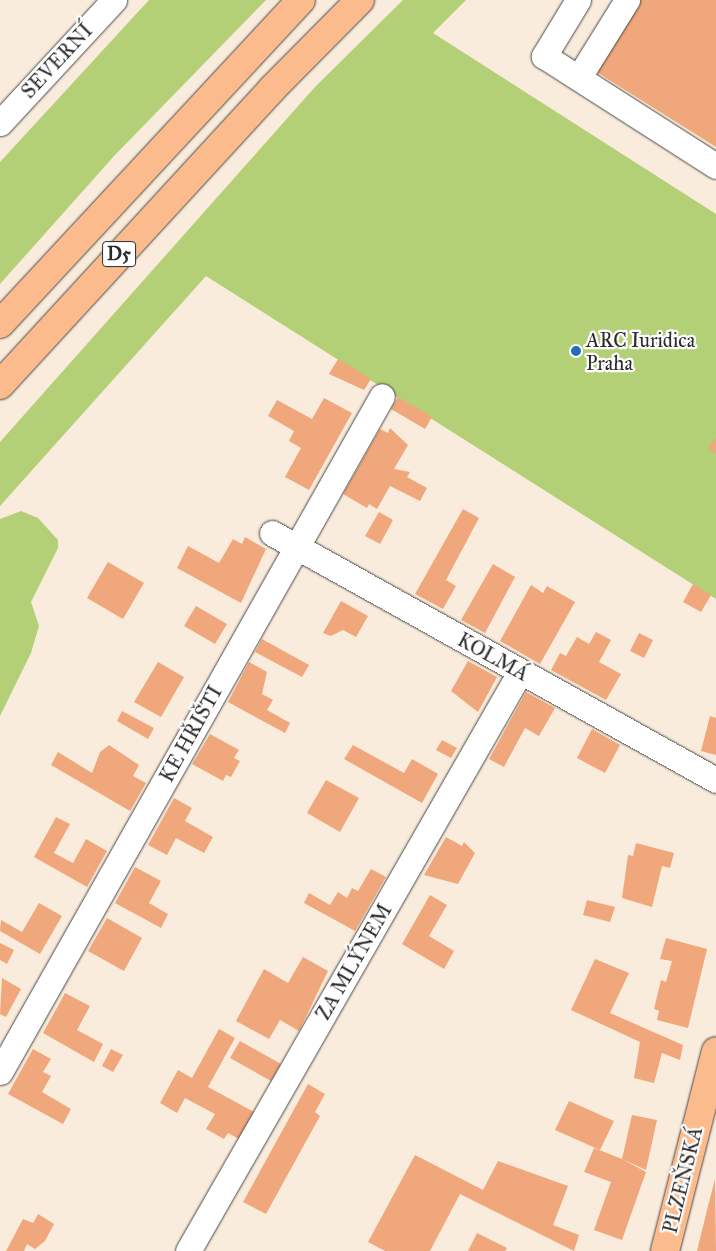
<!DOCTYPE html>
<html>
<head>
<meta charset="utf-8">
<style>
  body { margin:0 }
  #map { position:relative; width:716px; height:1251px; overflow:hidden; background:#f9ecdc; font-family:"IM FELL Great Primer",serif }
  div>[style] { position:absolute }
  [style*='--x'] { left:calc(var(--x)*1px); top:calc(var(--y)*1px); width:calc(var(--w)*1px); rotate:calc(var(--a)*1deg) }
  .green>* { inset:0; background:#b4d077 }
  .building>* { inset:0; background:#f0a77b }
  .roads { filter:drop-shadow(0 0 1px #4a4846) drop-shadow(0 0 1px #4a4846) }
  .minor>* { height:25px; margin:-12.5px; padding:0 12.5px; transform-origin:12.5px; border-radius:12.5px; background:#fff }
  .major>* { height:28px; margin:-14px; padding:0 14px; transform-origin:14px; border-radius:14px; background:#fbbb8c }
  .highway>* { height:28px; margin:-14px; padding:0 14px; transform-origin:14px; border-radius:14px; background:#fbbb8c }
  .dots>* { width:14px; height:14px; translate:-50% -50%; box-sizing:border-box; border:2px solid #fff; border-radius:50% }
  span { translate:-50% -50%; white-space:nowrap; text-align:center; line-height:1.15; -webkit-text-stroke:4.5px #fff; paint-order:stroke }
  .shield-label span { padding:1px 4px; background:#fff; border:1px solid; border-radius:4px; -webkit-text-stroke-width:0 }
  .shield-label { font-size:19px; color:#2b2b2b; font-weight:700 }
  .street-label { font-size:20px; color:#2b2b2b }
  .poi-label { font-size:20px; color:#2b2b2b }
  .left { translate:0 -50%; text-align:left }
</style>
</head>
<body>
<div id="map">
  <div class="green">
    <div style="clip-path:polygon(149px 0,266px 0,115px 155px,0 284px,0 162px)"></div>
    <div style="clip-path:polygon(403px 0,466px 0,433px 33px,716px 214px,716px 599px,206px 276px,0 506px,0 442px,315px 87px)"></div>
    <div style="clip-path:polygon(21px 511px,38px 518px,58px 540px,58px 548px,31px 602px,39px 626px,31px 653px,0 716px,0 519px)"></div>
  </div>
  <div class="building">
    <div style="clip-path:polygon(640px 0,716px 0,716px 147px,595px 71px)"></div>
    <div style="clip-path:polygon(338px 359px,371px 379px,364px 390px,329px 374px)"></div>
    <div style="clip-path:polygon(398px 397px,432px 417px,425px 429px,391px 409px)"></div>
    <div style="clip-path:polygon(324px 398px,352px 413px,309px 490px,285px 477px,301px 448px,289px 441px,294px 431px,268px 416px,277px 400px,312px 419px)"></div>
    <div style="clip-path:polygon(390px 428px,408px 445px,394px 469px,410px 472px,407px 477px,427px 488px,420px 501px,390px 486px,377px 509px,369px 504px,367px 508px,343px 494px,380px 429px,388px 433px)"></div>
    <div style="clip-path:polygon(716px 437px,716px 454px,708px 448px)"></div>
    <div style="clip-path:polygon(463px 509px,479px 518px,446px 580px,456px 586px,443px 609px,415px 594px)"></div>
    <div style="clip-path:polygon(379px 512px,393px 520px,380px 544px,365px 536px)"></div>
    <div style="clip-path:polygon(245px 537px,266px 549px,241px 603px,177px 568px,188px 546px,219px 563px,233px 539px,242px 544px)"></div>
    <div style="clip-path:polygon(108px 562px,144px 583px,123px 619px,87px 598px)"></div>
    <div style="clip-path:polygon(493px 564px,515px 577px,485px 633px,461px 620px)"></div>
    <div style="clip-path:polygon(693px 584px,711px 595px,701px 612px,683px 602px)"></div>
    <div style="clip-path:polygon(531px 585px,543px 593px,547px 586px,575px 602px,540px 664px,500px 641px)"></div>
    <div style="clip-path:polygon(341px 601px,368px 616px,356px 637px,343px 630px,331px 636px,323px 633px)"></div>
    <div style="clip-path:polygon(196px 606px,227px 624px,215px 644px,184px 626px)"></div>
    <div style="clip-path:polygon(596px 632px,611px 640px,599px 662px,621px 674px,606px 700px,551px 670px,560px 653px,566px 656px,577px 637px,589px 644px)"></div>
    <div style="clip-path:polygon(639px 633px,653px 640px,644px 658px,630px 651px)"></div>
    <div style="clip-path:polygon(262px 639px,309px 665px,302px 677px,255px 652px)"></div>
    <div style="clip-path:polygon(468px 661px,497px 677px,478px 712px,451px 691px)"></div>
    <div style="clip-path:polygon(158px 662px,184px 677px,161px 717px,134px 702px)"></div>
    <div style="clip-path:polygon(249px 662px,267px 672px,262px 694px,273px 700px,267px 710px,290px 723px,285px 733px,228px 702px)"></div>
    <div style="clip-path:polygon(526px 692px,555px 708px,539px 736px,525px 728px,504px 767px,489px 759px)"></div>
    <div style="clip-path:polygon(122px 711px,154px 728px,148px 739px,117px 721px)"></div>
    <div style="clip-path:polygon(710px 716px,716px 718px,716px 755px,701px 751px)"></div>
    <div style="clip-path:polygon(592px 729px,620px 745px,605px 773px,577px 758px)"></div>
    <div style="clip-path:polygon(210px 734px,239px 750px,234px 758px,240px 761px,231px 777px,226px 775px,223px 781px,192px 764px)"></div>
    <div style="clip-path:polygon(442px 740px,457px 748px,451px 758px,436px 750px)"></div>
    <div style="clip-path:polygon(109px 745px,139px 765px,133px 776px,146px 783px,130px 811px,51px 765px,58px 752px,92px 773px,100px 752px)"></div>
    <div style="clip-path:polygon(353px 745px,404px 773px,412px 759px,438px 774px,422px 803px,344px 759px)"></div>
    <div style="clip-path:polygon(326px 780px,359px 798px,340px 832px,307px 813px)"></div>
    <div style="clip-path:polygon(174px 798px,192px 808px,185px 821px,213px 837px,204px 853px,176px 838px,167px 855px,148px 845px)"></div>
    <div style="clip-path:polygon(56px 817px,70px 824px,54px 853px,73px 863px,86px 839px,107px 851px,87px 887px,34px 857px)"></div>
    <div style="clip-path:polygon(446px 837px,462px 846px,464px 842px,475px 853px,458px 884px,424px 875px)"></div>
    <div style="clip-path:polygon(636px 843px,674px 853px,670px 868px,662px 866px,652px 907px,622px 898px,628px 855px,633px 856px)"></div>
    <div style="clip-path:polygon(135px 867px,161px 881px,149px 903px,168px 914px,161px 928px,115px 903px)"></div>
    <div style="clip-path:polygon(371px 869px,386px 877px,355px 931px,304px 903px,309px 893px,330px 905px,338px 892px,347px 898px,352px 888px,358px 891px)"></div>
    <div style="clip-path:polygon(430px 895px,447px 905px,429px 936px,454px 951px,444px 969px,402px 944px)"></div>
    <div style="clip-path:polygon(587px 900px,615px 907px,610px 922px,583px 915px)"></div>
    <div style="clip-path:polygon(39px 903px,62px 916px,40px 954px,0 931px,1px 920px,22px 932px)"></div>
    <div style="clip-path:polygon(107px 918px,142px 938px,124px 971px,88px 951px)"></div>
    <div style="clip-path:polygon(666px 938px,707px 949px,688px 1028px,657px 1020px,659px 1011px,654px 1009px,661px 980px,666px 982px,672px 961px,660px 959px)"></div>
    <div style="clip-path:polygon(0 943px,14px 950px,7px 964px,0 960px)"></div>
    <div style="clip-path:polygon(303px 957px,328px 971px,299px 1031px,280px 1020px,269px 1039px,236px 1021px,264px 969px,288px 983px)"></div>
    <div style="clip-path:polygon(595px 959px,629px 973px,610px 1013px,683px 1045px,680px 1060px,662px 1053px,654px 1083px,634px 1078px,640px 1042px,571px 1010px)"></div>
    <div style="clip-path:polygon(2px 978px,21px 989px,6px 1017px,0 1014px)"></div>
    <div style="clip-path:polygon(65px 993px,90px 1006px,77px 1030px,103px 1044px,94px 1062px,43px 1033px)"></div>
    <div style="clip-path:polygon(219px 1029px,235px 1038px,208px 1087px,254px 1112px,239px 1139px,228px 1133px,224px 1139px,206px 1129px,215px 1114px,185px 1098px,177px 1113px,160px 1103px,178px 1070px,192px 1078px)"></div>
    <div style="clip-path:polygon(240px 1041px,281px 1064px,271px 1081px,230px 1058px)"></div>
    <div style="clip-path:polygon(33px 1049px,51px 1059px,43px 1072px,51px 1076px,42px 1092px,71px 1109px,63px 1124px,8px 1094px)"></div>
    <div style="clip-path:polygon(111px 1049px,123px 1055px,113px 1072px,102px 1066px)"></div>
    <div style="clip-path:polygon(308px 1084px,325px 1094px,315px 1112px,320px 1116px,266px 1214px,243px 1202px)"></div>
    <div style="clip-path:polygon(569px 1101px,614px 1121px,600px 1150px,555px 1130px)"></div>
    <div style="clip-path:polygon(632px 1115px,657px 1120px,646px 1170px,622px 1159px,646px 1172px,622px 1240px,594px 1230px,611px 1182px,584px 1172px,594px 1148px,622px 1159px)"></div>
    <div style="clip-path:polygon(415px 1155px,483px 1190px,498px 1161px,568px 1186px,553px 1225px,579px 1235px,574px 1251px,460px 1194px,430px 1251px,385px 1251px,368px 1242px)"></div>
    <div style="clip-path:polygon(715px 1179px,716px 1251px,697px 1251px,708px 1206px)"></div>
    <div style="clip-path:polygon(38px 1214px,54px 1224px,45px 1241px,35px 1249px,27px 1244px,24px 1251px,6px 1251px,23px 1219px,33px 1223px)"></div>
    <div style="clip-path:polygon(477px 1233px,507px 1248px,505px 1251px,468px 1251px)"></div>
  </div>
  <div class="roads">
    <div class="minor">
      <div style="--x:578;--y:0;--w:66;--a:121.3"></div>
      <div style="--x:544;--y:56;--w:204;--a:32.6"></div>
      <div style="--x:579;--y:77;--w:91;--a:-58.1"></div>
      <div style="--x:0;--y:123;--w:168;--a:-47.2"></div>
      <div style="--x:272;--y:533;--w:508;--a:29.09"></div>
      <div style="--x:0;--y:1072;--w:776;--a:-60.53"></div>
      <div style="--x:188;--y:1251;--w:667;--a:-60.17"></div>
    </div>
    <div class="major">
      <div style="--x:665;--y:1251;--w:206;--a:-75.7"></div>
    </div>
    <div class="highway">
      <div style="--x:0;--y:324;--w:442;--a:-47.1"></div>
      <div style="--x:0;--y:385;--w:402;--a:-47.4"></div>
      <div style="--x:272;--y:89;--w:125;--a:-45.3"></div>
    </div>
  </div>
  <div class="dots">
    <div style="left:576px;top:351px;background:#1f6fb2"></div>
  </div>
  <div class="shield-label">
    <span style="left:119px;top:254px">D5</span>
  </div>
  <div class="street-label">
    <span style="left:57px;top:61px;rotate:-47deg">SEVERNÍ</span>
    <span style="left:493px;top:657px;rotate:29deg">KOLMÁ</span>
    <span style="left:191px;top:734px;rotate:-61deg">KE HŘIŠTI</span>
    <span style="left:354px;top:962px;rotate:-60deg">ZA MLÝNEM</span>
    <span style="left:683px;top:1180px;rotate:-76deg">PLZEŇSKÁ</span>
  </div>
  <div class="poi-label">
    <span class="left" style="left:586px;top:352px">ARC Iuridica<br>Praha</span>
  </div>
</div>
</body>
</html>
